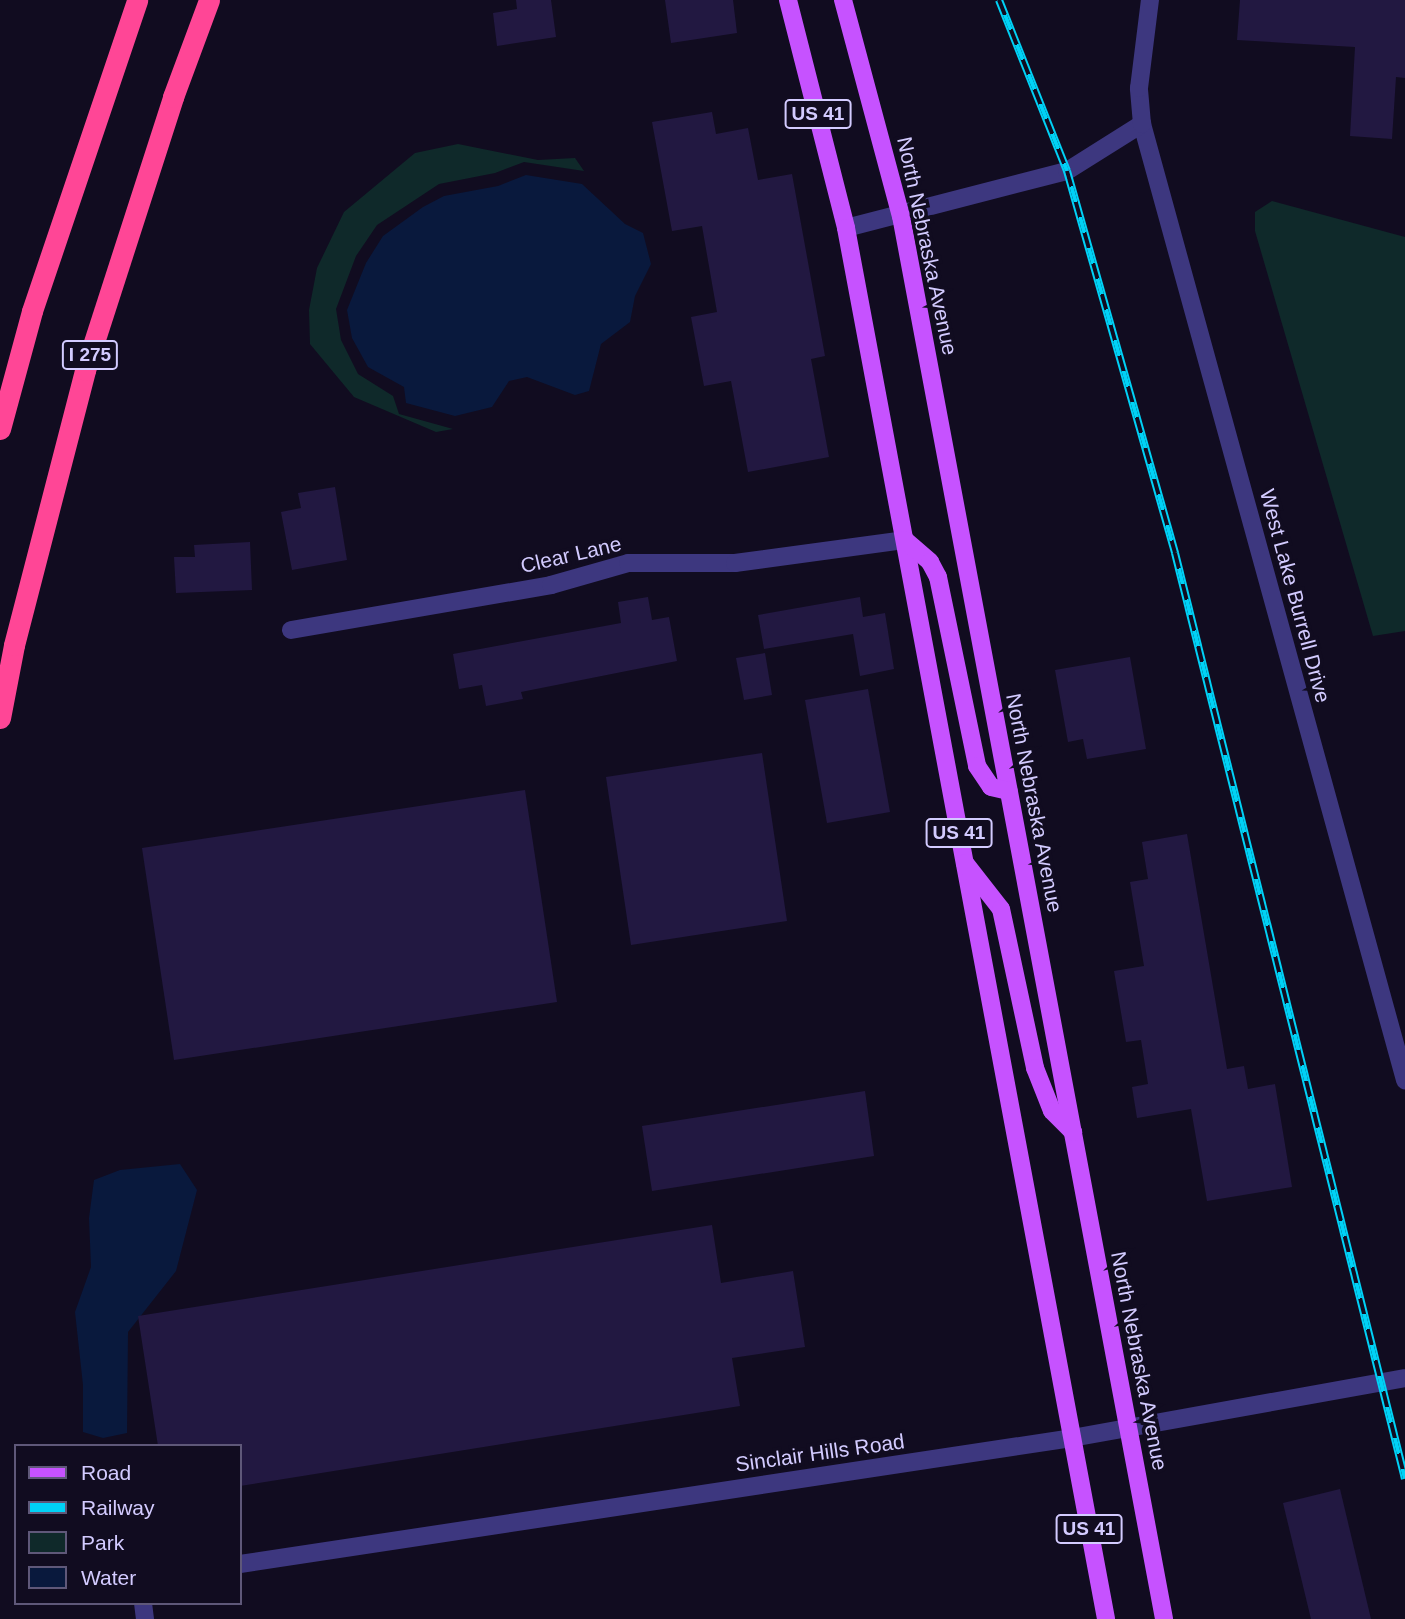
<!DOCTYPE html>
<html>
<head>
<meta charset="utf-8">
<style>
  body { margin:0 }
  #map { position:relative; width:1405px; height:1619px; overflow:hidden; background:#110c20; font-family:Helvetica,sans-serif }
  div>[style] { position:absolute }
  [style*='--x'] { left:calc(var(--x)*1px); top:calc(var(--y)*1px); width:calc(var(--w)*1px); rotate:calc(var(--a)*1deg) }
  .green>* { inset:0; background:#0f292a }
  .water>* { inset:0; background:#09193d }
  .building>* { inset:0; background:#221841 }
  .minor>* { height:18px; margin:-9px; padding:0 9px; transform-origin:9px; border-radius:9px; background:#3d377f }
  .major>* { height:18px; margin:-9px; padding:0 9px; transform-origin:9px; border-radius:9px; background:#c652ff }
  .highway>* { height:21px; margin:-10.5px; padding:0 10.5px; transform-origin:10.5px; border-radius:10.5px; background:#ff4696 }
  .rail>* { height:8px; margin-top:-4px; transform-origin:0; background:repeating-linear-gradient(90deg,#110c20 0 16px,#00d2f6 0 32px); box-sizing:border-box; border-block:2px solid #00d2f6 }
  span { translate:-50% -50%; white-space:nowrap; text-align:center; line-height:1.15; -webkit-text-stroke:7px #110c20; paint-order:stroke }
  .shield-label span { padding:2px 5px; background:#110c20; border:2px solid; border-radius:5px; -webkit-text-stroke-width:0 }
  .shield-label { font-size:19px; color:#d3cbff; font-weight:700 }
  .street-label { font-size:21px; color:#d3cbff }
  .legend { position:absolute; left:14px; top:1444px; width:228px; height:161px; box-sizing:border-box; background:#110c20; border:2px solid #5f5879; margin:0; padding:9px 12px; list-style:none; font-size:21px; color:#d3cbff }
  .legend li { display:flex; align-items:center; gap:14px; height:35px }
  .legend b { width:35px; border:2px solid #5f5879 }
</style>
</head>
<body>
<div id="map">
  <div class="green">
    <div style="clip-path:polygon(458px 144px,538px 160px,575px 158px,584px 171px,524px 162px,495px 173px,439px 184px,377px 225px,356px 256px,336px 309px,341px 340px,358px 374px,393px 396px,399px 414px,453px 429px,436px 432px,354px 397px,310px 344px,309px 310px,317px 268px,344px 212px,415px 153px)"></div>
    <div style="clip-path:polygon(1272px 201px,1405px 237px,1405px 631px,1373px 636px,1255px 231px,1255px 212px)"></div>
  </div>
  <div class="water">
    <div style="clip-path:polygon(526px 175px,582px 184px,625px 224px,643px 233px,651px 264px,635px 296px,630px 322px,601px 344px,589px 391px,575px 395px,527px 377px,509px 381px,492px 407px,455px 416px,406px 403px,404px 387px,368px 367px,352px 338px,347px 310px,366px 263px,383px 236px,423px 207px,444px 196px,498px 186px)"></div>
    <div style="clip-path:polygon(180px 1164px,197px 1190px,176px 1271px,128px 1332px,127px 1433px,103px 1438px,83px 1432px,83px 1385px,75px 1312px,91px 1267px,89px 1218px,94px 1180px,120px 1170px)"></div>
  </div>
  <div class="building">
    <div style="clip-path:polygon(516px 0,551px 0,556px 37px,497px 46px,493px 13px,517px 9px)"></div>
    <div style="clip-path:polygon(665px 0,733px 0,737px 33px,671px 43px)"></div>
    <div style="clip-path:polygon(1240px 0,1405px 0,1405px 78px,1396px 77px,1392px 139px,1350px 136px,1355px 47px,1237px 40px)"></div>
    <div style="clip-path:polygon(712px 112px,716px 134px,748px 128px,758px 180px,792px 174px,825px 356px,811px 359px,829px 457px,748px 472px,731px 381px,704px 386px,691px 317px,717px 312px,702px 226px,672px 231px,652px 122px)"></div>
    <div style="clip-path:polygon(335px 487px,347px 560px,292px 570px,281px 512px,301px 508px,298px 493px)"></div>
    <div style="clip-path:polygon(250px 542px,252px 590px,176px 593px,174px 557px,195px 557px,194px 545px)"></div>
    <div style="clip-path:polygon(648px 597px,652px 620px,669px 617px,677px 661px,521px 692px,523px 699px,486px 706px,482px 685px,459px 689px,453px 654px,621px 623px,618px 602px)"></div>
    <div style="clip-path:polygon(860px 597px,863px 617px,885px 613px,894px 669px,860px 676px,853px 634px,764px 649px,758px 615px)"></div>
    <div style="clip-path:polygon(765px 653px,772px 695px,744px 700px,736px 658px)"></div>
    <div style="clip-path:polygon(1130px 657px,1146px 749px,1087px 759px,1083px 739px,1068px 742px,1055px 670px)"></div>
    <div style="clip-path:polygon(868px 689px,890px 812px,827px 823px,805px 700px)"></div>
    <div style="clip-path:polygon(762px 753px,787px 921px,631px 945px,606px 777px)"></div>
    <div style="clip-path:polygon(525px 790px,557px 1002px,174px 1060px,142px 848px)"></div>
    <div style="clip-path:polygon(1187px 834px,1227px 1069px,1244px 1066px,1248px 1089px,1275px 1084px,1292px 1187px,1207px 1201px,1191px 1109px,1137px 1118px,1132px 1087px,1148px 1084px,1141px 1040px,1126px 1042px,1114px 971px,1144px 966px,1130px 882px,1148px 879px,1142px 842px)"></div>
    <div style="clip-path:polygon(865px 1091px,874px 1156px,652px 1191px,642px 1126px)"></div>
    <div style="clip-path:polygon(712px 1225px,721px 1283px,793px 1271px,805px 1347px,732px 1358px,740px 1406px,240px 1486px,240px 1446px,158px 1446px,138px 1316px)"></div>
    <div style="clip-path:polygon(1340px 1489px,1371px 1619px,1311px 1619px,1283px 1503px)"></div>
  </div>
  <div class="minor">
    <div style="--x:1142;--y:124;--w:992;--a:74.62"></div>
    <div style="--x:846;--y:228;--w:228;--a:-14.5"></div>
    <div style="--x:1067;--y:171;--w:89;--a:-32.1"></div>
    <div style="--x:1142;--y:124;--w:36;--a:-95"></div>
    <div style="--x:1139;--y:88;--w:89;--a:-82.9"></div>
    <div style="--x:291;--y:630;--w:264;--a:-9.8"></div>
    <div style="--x:551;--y:585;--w:80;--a:-15.9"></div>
    <div style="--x:628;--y:563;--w:107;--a:0"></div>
    <div style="--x:735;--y:563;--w:172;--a:-7.7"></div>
    <div style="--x:240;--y:1564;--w:841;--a:-8.61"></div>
    <div style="--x:1072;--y:1438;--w:338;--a:-10.2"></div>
    <div style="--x:143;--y:1603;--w:16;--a:83"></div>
  </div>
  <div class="major">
    <div style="--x:788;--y:0;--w:235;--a:75.7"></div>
    <div style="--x:846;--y:228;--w:1415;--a:79.41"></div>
    <div style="--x:843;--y:0;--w:224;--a:75"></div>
    <div style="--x:901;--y:216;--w:1427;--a:79.38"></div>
    <div style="--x:905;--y:540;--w:33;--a:41"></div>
    <div style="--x:930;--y:562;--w:17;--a:62"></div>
    <div style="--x:938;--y:577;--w:193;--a:78.3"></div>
    <div style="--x:977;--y:766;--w:25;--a:56"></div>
    <div style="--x:991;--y:787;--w:18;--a:13"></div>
    <div style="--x:965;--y:863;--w:58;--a:52"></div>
    <div style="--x:1001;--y:909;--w:163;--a:77.9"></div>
    <div style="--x:1035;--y:1068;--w:46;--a:68.4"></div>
    <div style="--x:1052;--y:1111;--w:30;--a:45"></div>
  </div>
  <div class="highway">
    <div style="--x:0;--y:429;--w:122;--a:-74.8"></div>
    <div style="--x:32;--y:311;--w:328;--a:-71.3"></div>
    <div style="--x:0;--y:718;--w:74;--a:-79.1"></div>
    <div style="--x:14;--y:645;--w:284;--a:-75.5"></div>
    <div style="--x:85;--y:370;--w:287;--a:-72.1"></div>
    <div style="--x:173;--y:97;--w:103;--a:-69.6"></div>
  </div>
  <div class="rail">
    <div style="--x:999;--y:0;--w:184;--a:68.3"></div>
    <div style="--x:1067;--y:171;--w:397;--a:74.2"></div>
    <div style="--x:1175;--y:553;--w:954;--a:76.05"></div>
  </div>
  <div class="shield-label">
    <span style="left:818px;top:114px">US 41</span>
    <span style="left:90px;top:355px">I 275</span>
    <span style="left:959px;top:833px">US 41</span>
    <span style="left:1089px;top:1529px">US 41</span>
  </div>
  <div class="street-label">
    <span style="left:927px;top:246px;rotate:78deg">North Nebraska Avenue</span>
    <span style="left:571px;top:555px;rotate:-13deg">Clear Lane</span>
    <span style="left:1295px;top:596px;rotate:75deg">West Lake Burrell Drive</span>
    <span style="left:1034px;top:803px;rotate:79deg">North Nebraska Avenue</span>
    <span style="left:1139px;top:1361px;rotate:79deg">North Nebraska Avenue</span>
    <span style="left:820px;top:1453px;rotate:-8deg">Sinclair Hills Road</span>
  </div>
  <ul class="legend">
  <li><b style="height:9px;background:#c652ff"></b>Road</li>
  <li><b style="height:9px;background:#00d2f6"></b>Railway</li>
  <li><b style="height:19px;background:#0f292a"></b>Park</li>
  <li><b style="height:19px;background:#09193d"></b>Water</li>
  </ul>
</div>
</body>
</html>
